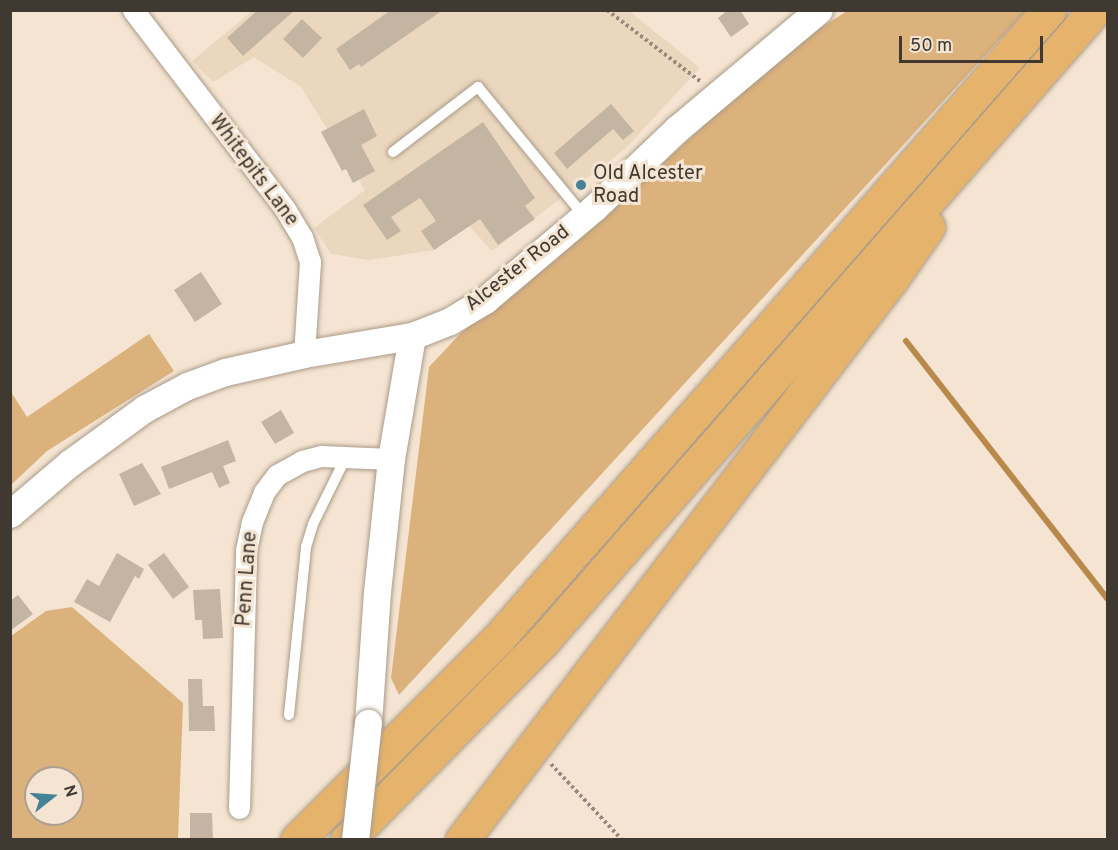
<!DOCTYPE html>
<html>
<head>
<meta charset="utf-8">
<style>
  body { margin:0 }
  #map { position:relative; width:1118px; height:850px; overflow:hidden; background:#f4e4d1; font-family:Overpass,sans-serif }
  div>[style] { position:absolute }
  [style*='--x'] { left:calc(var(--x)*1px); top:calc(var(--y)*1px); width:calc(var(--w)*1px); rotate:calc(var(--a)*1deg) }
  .built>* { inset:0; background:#ebd7be }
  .green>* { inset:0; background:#dbb17c }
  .stream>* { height:6px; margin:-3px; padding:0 3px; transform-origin:3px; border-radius:3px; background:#b8894b }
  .building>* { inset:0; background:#c4b5a3 }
  .path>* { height:4px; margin-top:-2px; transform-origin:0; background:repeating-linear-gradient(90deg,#958a7d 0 3px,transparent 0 6px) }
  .roads { filter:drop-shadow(0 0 2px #aa9b89) drop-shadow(0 0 2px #aa9b89) }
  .service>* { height:10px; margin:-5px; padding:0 5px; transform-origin:5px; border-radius:5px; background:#fff }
  .minor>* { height:21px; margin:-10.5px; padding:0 10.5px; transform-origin:10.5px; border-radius:10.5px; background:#fff }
  .tertiary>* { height:27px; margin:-13.5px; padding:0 13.5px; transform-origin:13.5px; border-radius:13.5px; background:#fff }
  .trunk>* { height:33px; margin:-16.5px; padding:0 16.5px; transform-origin:16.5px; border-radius:16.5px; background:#e6b36c }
  .bridges { filter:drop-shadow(0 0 2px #aa9b89) drop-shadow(0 0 2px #aa9b89) }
  .tertiary-bridge>* { height:27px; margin:-13.5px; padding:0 13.5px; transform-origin:13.5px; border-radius:13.5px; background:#fff }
  .dots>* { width:16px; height:16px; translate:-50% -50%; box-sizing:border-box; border:3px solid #f4e4d1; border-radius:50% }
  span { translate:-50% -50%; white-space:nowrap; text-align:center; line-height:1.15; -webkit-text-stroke:6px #f4e4d1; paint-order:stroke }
  .street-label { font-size:20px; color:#3f3932 }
  .poi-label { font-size:20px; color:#3f3932 }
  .left { translate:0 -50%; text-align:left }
  .frame { position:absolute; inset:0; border:12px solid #3f3932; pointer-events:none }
  .north { position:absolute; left:24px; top:766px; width:60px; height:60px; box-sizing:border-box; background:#f4e4d1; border:2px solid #aca091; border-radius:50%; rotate:73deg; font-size:16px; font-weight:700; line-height:24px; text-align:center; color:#3f3932 }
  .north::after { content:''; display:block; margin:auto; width:21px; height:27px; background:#448297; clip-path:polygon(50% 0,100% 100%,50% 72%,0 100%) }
  .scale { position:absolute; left:899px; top:36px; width:144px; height:27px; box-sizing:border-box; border:3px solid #3f3932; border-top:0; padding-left:8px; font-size:18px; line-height:21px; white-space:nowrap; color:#3f3932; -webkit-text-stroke:4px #f4e4d1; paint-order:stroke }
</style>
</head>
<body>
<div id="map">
  <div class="built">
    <div style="clip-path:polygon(628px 10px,700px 68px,625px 149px,492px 251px,469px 226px,434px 250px,369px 260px,331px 254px,314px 228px,365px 190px,301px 87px,254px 57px,213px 82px,192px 61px,252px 11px)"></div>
  </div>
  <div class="green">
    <div style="clip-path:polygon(847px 11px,1026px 11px,399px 695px,391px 678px,429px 367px,460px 334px,648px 177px,785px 51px)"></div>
    <div style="clip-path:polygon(149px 334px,174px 371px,47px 451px,11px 485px,11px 392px,27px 417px)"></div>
    <div style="clip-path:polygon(evenodd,72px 607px,183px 703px,178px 839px,11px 839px,11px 636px,46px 611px,72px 607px,36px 778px,72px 778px,72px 814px,36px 814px,36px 778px)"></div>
  </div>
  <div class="stream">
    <div style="--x:906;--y:341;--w:328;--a:52"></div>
  </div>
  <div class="building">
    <div style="clip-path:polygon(258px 10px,295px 10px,243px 56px,227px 38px)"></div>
    <div style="clip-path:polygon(391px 10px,443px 10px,361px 67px,359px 64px,350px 70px,336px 49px)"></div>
    <div style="clip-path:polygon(728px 10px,740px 10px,749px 24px,731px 37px,718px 18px)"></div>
    <div style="clip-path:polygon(302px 19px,322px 38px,303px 58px,283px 39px)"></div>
    <div style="clip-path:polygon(611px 104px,634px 131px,623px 140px,613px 129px,567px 169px,554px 153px)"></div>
    <div style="clip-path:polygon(364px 109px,377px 136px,361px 145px,375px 171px,353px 183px,346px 169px,342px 171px,321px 132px)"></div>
    <div style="clip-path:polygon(483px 122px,535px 198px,525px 206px,535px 219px,498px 245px,480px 219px,434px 250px,421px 231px,436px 221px,420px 198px,391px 217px,401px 231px,387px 240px,363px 205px)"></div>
    <div style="clip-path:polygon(201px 272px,222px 304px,195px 322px,174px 290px)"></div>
    <div style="clip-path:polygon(281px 410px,294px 433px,275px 444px,261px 422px)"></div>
    <div style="clip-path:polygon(228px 440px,236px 461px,223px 466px,230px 483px,219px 488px,212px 472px,169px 489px,161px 467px)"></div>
    <div style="clip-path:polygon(142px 463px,161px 494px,134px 506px,119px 474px)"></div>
    <div style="clip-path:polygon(117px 553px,144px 569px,139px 579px,135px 576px,110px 622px,74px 602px,87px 579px,99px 586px)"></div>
    <div style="clip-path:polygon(164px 553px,189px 587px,173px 599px,148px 565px)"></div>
    <div style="clip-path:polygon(220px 589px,223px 638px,203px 639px,202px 620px,195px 620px,193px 590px)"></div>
    <div style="clip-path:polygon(18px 595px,33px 614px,10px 631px,10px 601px)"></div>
    <div style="clip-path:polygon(188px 679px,202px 679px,203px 706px,214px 706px,215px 731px,189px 731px)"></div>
    <div style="clip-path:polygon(190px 813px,212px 813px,213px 840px,190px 840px)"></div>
  </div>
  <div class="path">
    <div style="--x:607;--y:10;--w:117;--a:37.4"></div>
    <div style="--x:551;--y:764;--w:104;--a:46.9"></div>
  </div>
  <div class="roads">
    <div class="service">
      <div style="--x:393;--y:152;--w:107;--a:-37.4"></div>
      <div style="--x:478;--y:87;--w:166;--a:50.6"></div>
      <div style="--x:289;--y:715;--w:169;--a:-84.2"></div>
      <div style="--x:306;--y:547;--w:24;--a:-73"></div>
      <div style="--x:313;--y:524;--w:75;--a:-63.8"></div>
    </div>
    <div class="minor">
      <div style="--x:133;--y:10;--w:250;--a:52.6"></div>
      <div style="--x:285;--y:209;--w:33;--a:59"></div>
      <div style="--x:302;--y:237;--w:26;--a:72"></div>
      <div style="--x:310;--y:262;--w:92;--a:93.7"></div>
      <div style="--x:239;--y:808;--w:258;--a:-88.4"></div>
      <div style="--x:246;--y:550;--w:29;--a:-78"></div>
      <div style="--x:252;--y:522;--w:32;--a:-68"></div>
      <div style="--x:264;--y:492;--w:21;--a:-53"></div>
      <div style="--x:277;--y:475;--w:29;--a:-29"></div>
      <div style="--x:302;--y:461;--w:20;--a:-15"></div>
      <div style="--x:321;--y:456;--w:70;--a:2.5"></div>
    </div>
    <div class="tertiary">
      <div style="--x:10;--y:514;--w:79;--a:-40.4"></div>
      <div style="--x:70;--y:463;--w:92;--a:-36.1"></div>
      <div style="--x:144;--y:409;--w:49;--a:-28.1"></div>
      <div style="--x:187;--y:386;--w:40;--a:-20.2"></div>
      <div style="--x:225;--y:372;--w:81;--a:-12.8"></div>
      <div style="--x:304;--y:354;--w:109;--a:-9.5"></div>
      <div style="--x:412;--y:336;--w:41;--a:-21.5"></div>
      <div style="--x:450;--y:321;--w:41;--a:-31"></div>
      <div style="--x:485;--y:300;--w:143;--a:-40.2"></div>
      <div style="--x:594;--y:208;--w:115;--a:-43.6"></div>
      <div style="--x:677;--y:129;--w:185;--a:-40"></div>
      <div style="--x:368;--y:723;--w:131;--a:-86.1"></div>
      <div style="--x:377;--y:592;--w:134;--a:-84"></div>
      <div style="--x:391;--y:459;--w:125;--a:-80.3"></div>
    </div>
    <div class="trunk">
      <div style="--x:297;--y:840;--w:284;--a:-45"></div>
      <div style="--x:498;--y:639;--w:836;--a:-48.78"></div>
      <div style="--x:347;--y:840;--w:281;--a:-45.4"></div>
      <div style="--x:544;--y:640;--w:837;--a:-48.83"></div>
      <div style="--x:462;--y:840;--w:705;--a:-52.55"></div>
      <div style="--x:891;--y:280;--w:65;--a:-55.1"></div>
    </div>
  </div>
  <div class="bridges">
    <div class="tertiary-bridge">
      <div style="--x:355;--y:840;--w:118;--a:-83.7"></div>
    </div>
  </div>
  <div class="dots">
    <div style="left:581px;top:185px;background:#448297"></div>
  </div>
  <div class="street-label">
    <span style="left:253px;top:171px;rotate:53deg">Whitepits Lane</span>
    <span style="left:518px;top:269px;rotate:-38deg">Alcester Road</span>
    <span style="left:248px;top:579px;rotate:-86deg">Penn Lane</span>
  </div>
  <div class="poi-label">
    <span class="left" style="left:593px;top:186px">Old Alcester<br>Road</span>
  </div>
  <div class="frame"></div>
  <div class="north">N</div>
  <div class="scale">50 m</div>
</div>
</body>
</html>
